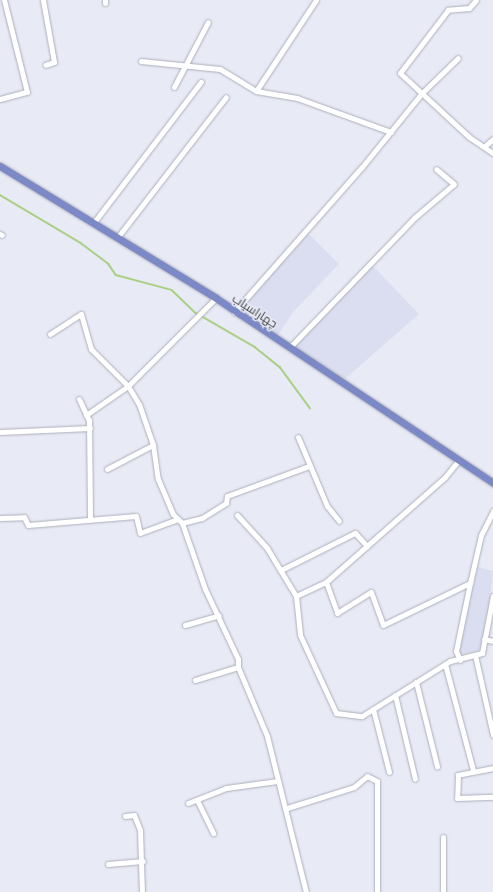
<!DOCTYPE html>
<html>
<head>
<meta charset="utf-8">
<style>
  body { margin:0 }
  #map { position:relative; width:493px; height:892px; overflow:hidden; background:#e8eaf5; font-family:Barlow,Cairo,sans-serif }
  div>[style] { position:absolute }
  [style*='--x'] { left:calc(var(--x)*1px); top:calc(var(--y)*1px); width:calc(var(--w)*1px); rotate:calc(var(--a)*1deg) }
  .built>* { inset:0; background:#dadef0 }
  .stream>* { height:1.5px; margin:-0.75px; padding:0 0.75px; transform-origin:0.75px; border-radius:0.75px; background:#a9d084 }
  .roads { filter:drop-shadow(0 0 1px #acafba) drop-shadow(0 0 1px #acafba) }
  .minor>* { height:5px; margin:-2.5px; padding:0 2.5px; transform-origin:2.5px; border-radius:2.5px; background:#fff }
  .highway>* { height:7px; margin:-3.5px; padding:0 3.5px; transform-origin:3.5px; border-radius:3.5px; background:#7c89c7 }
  span { translate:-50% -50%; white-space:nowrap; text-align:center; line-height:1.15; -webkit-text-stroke:3px #e8eaf5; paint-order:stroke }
  .street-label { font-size:12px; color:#3b3c41 }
</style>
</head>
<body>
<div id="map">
  <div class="built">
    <div style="clip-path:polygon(304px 229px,339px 264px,293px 312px,276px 338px,233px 312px)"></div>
    <div style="clip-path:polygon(370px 263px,419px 314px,340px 383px,290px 347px)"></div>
    <div style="clip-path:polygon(478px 567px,493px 571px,486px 649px,458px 655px)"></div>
  </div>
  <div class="stream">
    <div style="--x:0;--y:195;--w:94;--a:30.7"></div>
    <div style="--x:81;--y:243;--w:34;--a:37"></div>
    <div style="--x:108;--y:263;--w:14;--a:56"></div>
    <div style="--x:116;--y:275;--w:58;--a:15"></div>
    <div style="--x:172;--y:290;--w:33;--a:44"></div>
    <div style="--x:196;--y:313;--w:68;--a:30"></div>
    <div style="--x:255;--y:347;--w:32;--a:39"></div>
    <div style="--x:280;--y:367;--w:51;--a:53.8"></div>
  </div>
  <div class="roads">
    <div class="minor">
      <div style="--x:43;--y:0;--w:63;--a:79.9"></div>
      <div style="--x:54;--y:62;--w:9;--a:162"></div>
      <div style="--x:105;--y:0;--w:3;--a:90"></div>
      <div style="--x:476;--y:0;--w:11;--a:131"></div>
      <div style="--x:469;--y:8;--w:21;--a:175"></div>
      <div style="--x:448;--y:10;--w:79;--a:127.3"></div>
      <div style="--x:400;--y:73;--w:94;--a:42.8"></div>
      <div style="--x:469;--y:137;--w:29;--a:34"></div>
      <div style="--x:141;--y:61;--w:79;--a:5.8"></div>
      <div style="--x:220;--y:69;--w:42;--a:31.4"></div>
      <div style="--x:256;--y:91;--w:42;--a:9.7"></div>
      <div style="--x:297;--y:98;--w:100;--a:19.9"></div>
      <div style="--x:174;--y:87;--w:73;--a:-62.4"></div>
      <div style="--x:256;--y:91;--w:109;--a:-56.6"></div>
      <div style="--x:0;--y:99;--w:28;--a:-15"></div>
      <div style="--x:27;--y:92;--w:95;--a:-104"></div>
      <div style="--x:486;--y:145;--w:9;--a:-41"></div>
      <div style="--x:95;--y:221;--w:175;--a:-52.7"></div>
      <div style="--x:0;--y:234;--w:2;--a:27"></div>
      <div style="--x:117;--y:238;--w:178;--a:-52.3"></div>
      <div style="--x:234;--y:312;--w:193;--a:-48.6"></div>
      <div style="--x:362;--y:167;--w:95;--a:-51"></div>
      <div style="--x:422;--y:93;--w:50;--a:-44.2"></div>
      <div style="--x:50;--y:334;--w:37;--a:-33"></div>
      <div style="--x:81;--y:314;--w:36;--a:74"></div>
      <div style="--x:91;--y:349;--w:52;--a:45"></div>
      <div style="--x:128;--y:386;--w:21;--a:59"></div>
      <div style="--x:139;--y:404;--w:43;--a:71.1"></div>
      <div style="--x:153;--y:445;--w:34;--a:82"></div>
      <div style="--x:158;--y:479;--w:38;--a:67"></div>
      <div style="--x:173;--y:514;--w:13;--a:45"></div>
      <div style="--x:182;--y:523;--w:70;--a:70.8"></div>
      <div style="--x:205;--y:589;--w:77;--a:64.8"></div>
      <div style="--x:238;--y:659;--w:8;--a:90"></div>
      <div style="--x:238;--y:667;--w:75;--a:67.2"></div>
      <div style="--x:267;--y:736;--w:161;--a:76"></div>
      <div style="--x:290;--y:347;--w:179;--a:-46.1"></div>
      <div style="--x:414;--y:218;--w:52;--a:-40.4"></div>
      <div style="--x:454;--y:184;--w:23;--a:-140"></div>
      <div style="--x:79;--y:399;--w:23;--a:65"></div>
      <div style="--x:89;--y:420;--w:98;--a:89.4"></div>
      <div style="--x:86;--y:415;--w:51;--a:-34.6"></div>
      <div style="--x:128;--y:386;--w:124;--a:-45"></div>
      <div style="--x:0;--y:432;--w:90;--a:-2.5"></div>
      <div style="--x:298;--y:437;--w:75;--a:67.2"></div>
      <div style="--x:327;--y:506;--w:19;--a:51"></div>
      <div style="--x:107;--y:469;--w:52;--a:-27.6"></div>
      <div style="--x:237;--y:515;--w:45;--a:47.7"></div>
      <div style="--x:267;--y:548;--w:56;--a:58.9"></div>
      <div style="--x:296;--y:596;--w:39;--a:84"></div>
      <div style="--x:300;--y:635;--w:86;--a:65.2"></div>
      <div style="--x:336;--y:713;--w:26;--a:7"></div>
      <div style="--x:362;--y:716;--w:104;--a:-32"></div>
      <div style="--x:450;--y:661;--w:33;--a:-14"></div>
      <div style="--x:482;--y:653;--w:58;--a:-79.1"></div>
      <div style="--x:0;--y:518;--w:24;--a:-2"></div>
      <div style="--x:24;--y:517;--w:9;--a:63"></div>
      <div style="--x:28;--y:525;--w:108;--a:-4.8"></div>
      <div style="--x:136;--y:516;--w:17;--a:77"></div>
      <div style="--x:140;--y:533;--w:40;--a:-20.2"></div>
      <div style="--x:182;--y:523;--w:21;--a:-14"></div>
      <div style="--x:202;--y:518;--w:28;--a:-32"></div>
      <div style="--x:226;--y:503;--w:7;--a:-82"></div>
      <div style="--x:227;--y:496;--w:87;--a:-20.1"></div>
      <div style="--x:281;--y:570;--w:83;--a:-26.6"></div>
      <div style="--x:355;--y:533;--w:18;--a:47"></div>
      <div style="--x:326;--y:582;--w:33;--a:70"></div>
      <div style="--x:337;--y:613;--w:40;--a:-32"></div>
      <div style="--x:371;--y:592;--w:35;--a:70"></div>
      <div style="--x:383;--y:625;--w:97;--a:-25.8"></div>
      <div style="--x:296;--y:596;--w:33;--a:-25"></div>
      <div style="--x:326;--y:582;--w:159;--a:-41.4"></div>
      <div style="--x:445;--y:477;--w:22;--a:-51"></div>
      <div style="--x:185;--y:625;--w:35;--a:-16"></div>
      <div style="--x:484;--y:639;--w:9;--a:13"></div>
      <div style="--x:475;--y:655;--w:82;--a:77.3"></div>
      <div style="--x:460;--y:660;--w:10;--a:-114"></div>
      <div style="--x:456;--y:651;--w:69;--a:-78.4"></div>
      <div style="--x:470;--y:583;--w:49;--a:-77.1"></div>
      <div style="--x:481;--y:535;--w:27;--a:-63"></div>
      <div style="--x:445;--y:664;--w:110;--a:75.2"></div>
      <div style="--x:195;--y:680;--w:45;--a:-16.8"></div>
      <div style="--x:416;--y:682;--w:87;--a:76"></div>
      <div style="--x:395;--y:695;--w:86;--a:76.6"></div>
      <div style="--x:373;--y:709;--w:65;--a:75.7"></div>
      <div style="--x:493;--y:768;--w:36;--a:169"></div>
      <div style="--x:458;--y:775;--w:23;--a:92"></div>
      <div style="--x:457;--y:798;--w:36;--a:-2"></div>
      <div style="--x:197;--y:800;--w:37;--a:64"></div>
      <div style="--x:188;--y:803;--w:41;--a:-21.5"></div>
      <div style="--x:226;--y:788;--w:52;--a:-7.7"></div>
      <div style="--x:287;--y:808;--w:70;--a:-17.4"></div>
      <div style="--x:354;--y:787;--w:17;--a:-40"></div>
      <div style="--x:367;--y:776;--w:11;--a:27"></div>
      <div style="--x:377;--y:781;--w:111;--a:90"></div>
      <div style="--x:125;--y:816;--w:9;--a:-6"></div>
      <div style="--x:134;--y:815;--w:16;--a:68"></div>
      <div style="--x:140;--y:830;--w:62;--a:88.2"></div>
      <div style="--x:108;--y:864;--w:35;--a:-5"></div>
      <div style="--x:443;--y:892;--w:55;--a:-90"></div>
    </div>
    <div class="highway">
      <div style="--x:0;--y:166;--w:253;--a:31.4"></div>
      <div style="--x:216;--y:298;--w:333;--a:33.7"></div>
    </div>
  </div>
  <div class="street-label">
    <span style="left:255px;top:311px;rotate:33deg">چهاراسیاب</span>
  </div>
</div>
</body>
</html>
